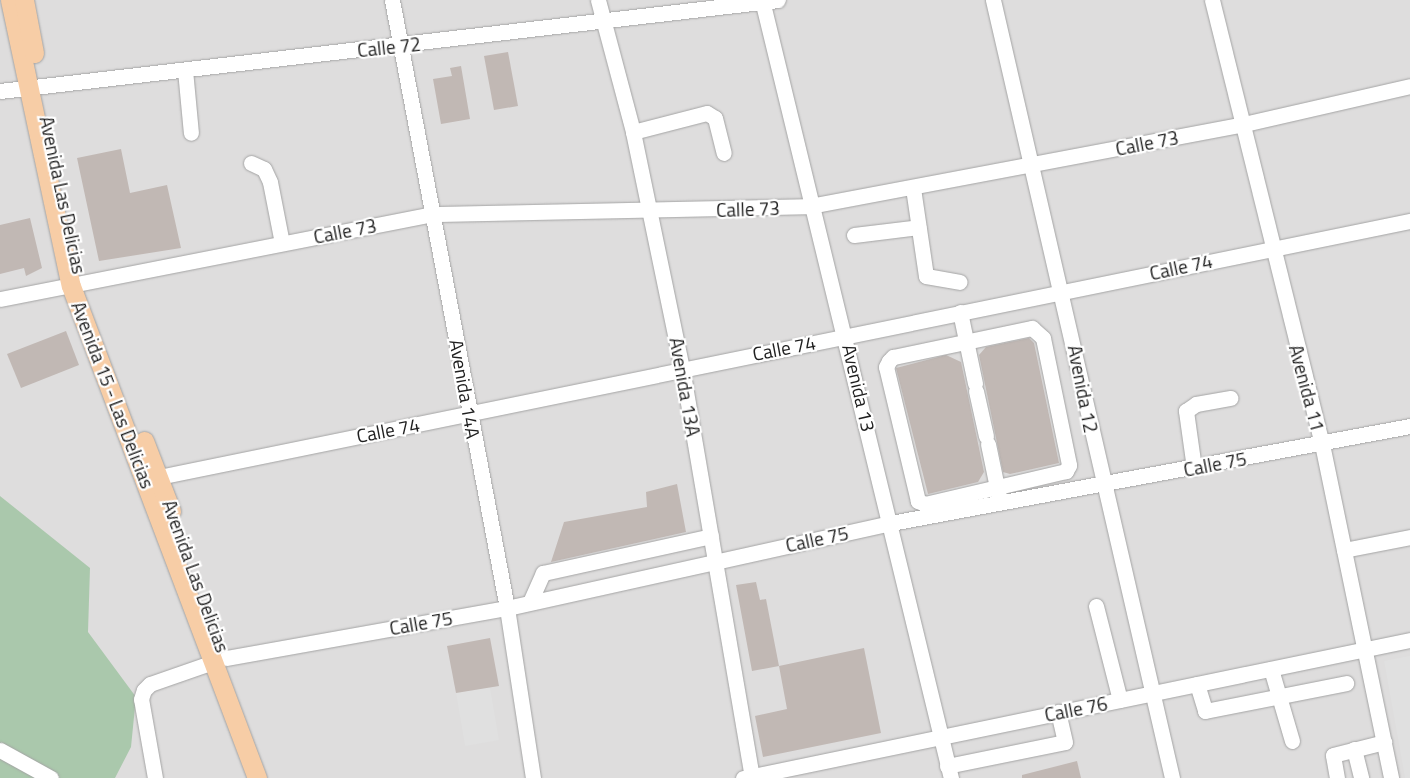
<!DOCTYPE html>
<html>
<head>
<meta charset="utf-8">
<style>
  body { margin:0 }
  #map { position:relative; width:1410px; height:778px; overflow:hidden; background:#f0ece7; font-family:"Titillium Web",sans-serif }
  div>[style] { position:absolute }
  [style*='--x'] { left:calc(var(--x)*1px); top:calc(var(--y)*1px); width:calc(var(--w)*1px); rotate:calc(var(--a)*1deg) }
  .residential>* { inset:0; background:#dedddd }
  .cemetery>* { inset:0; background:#aac8ac }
  .parking>* { inset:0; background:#e0e0e0 }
  .building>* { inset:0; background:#c1b8b4 }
  .roads { filter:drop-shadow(0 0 1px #a4a4a4) drop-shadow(0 0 1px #a4a4a4) }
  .minor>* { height:15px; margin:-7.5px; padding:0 7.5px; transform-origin:7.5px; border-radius:7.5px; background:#fff }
  .major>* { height:19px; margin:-9.5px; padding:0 9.5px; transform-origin:9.5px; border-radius:9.5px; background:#f7cda6 }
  span { translate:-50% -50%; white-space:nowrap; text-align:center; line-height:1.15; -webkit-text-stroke:4.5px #fff; paint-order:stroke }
  .street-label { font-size:19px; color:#202020 }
</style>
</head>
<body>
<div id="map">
  <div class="residential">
    <div style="clip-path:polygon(0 0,1410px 0,1410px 778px,0 778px)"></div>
  </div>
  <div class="cemetery">
    <div style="clip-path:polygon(0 496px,90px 568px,88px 632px,136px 697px,131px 747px,115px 778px,0 778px)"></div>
  </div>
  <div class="parking">
    <div style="clip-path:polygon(1410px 656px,1410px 778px,1405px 778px,1384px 661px)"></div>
    <div style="clip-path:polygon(490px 687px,499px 740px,465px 746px,456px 693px)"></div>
  </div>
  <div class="building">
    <div style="clip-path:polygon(508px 52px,518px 106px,494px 110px,484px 56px)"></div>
    <div style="clip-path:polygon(461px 66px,470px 119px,441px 124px,433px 79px,452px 76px,450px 68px)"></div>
    <div style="clip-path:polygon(121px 149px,130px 193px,167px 185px,181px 248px,99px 261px,77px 158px)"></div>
    <div style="clip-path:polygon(30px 218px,42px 268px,26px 276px,24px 268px,0 274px,0 225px)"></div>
    <div style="clip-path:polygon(66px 331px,79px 365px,21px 388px,7px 354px)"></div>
    <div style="clip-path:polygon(1029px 338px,1034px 343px,1059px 463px,1010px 474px,1003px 472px,979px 355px,986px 347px)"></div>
    <div style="clip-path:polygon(946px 355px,961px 362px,984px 472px,978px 482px,928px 494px,896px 368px)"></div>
    <div style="clip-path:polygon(677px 484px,686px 532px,551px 562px,564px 522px,647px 507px,646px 492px)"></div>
    <div style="clip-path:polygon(756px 582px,760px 600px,766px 599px,779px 666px,752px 671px,736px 585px)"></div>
    <div style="clip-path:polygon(490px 638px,499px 686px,456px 693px,447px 646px)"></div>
    <div style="clip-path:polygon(864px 648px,881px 733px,763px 757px,755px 716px,787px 709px,779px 666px)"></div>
    <div style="clip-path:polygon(1077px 761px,1081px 778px,1022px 778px,1022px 775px)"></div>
  </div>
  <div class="roads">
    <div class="minor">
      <div style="--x:392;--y:0;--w:619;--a:79.29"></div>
      <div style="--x:507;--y:608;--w:172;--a:81.3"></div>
      <div style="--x:598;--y:0;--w:137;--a:75.1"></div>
      <div style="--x:633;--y:132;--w:241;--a:78.3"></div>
      <div style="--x:682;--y:368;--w:416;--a:80.3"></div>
      <div style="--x:762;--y:0;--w:801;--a:76.35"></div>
      <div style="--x:993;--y:0;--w:798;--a:77.04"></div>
      <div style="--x:1212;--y:0;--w:457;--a:76.1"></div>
      <div style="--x:1322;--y:444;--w:341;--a:78.3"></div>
      <div style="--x:185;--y:70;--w:63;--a:84.6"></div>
      <div style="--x:0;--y:91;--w:783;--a:-6.67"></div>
      <div style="--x:633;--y:132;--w:76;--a:-14.4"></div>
      <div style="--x:707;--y:113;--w:9;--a:32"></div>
      <div style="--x:715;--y:118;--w:36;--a:76"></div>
      <div style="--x:251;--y:163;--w:14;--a:25"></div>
      <div style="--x:264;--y:169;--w:14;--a:65"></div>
      <div style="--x:270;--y:182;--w:62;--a:78.9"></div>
      <div style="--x:913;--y:188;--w:89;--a:81.6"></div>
      <div style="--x:926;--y:276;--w:34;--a:10"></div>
      <div style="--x:854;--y:235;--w:65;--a:-7"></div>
      <div style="--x:0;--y:299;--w:442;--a:-11.1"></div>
      <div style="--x:434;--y:214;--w:376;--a:-1.2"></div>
      <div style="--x:810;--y:206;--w:438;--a:-10.7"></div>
      <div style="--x:1240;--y:125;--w:174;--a:-12.9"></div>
      <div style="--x:960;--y:312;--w:73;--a:78.1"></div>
      <div style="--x:1032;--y:328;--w:15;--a:42"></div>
      <div style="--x:1043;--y:338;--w:130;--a:78.4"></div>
      <div style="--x:1069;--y:465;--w:7;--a:117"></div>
      <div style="--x:1066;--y:471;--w:145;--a:166.8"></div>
      <div style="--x:925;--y:504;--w:8;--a:-157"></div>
      <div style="--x:918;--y:501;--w:138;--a:-103.4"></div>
      <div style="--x:886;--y:367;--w:7;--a:-63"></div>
      <div style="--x:889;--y:361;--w:6;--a:-45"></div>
      <div style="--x:893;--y:357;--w:142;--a:-11.8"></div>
      <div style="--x:976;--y:391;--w:46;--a:77.5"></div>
      <div style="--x:988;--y:444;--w:54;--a:78.3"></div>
      <div style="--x:1194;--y:468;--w:58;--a:-98"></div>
      <div style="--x:1186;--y:411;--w:12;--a:-35"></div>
      <div style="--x:1196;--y:404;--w:35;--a:-10"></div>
      <div style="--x:159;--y:477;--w:1277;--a:-11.57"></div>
      <div style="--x:1344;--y:550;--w:67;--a:-11.1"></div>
      <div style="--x:530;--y:602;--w:32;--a:-66"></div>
      <div style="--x:543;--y:573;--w:172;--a:-12.4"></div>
      <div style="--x:1096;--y:606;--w:97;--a:75.7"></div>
      <div style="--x:226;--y:658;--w:285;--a:-10.1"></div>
      <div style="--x:507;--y:608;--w:393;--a:-12.5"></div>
      <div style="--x:891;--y:523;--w:528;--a:-10.59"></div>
      <div style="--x:1271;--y:669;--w:75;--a:73.7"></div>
      <div style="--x:1197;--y:684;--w:28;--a:73"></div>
      <div style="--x:1205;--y:711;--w:144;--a:-11.2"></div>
      <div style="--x:1354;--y:749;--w:30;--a:76"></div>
      <div style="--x:0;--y:750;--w:58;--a:28.8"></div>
      <div style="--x:947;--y:766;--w:120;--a:-11.5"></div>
      <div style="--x:1065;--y:742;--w:31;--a:-103"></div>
      <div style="--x:155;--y:778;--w:80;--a:-100"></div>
      <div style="--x:141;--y:699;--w:9;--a:-72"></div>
      <div style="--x:144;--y:690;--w:8;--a:-45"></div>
      <div style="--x:150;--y:684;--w:70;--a:-19.2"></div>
      <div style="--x:743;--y:778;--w:681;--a:-11.69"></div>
      <div style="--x:1337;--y:778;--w:23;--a:-100"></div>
      <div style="--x:1333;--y:755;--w:53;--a:-14.3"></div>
    </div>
    <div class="major">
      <div style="--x:10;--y:0;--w:292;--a:78"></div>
      <div style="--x:71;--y:286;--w:526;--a:69.29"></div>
      <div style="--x:24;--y:0;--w:54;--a:79.3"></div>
      <div style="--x:144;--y:441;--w:75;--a:68.9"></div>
    </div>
  </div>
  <div class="street-label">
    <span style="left:389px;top:47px;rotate:-6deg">Calle 72</span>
    <span style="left:1147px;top:143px;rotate:-11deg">Calle 73</span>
    <span style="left:63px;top:195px;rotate:78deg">Avenida Las Delicias</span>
    <span style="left:748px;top:209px;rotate:-2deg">Calle 73</span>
    <span style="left:345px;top:231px;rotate:-11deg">Calle 73</span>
    <span style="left:1181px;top:267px;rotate:-12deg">Calle 74</span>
    <span style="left:784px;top:348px;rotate:-11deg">Calle 74</span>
    <span style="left:685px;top:387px;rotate:80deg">Avenida 13A</span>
    <span style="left:859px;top:388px;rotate:77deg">Avenida 13</span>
    <span style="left:1307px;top:388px;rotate:75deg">Avenida 11</span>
    <span style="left:465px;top:389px;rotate:80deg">Avenida 14A</span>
    <span style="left:1083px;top:389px;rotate:79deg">Avenida 12</span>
    <span style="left:113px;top:395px;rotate:69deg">Avenida 15 - Las Delicias</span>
    <span style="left:388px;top:430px;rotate:-11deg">Calle 74</span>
    <span style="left:1215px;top:464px;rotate:-11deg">Calle 75</span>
    <span style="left:817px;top:539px;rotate:-12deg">Calle 75</span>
    <span style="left:196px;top:576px;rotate:70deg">Avenida Las Delicias</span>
    <span style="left:421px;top:623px;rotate:-10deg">Calle 75</span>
    <span style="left:1076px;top:709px;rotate:-11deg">Calle 76</span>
  </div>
</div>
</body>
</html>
